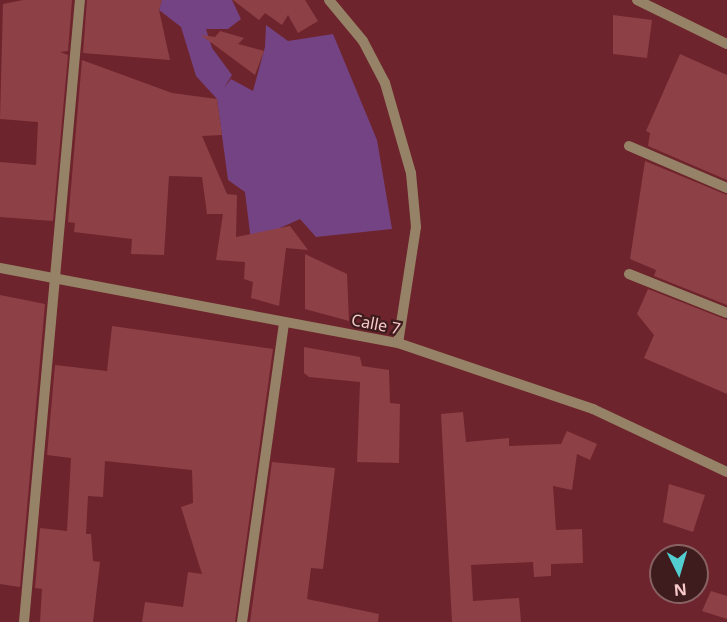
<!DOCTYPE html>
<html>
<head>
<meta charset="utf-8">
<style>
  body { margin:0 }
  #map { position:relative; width:727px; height:622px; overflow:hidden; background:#6e242c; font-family:"Noto Sans",sans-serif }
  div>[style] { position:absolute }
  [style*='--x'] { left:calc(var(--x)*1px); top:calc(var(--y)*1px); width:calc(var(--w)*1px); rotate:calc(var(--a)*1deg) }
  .green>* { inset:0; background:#744384 }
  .building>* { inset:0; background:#8d4046 }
  .minor>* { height:10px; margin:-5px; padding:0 5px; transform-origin:5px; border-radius:5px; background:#968367 }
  span { translate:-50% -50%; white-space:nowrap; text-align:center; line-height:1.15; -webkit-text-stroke:4.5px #3e1c1e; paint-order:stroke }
  .street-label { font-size:16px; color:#f7c9c9 }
  .north { position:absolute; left:649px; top:544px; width:60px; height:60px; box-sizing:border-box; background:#3e1c1e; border:2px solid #886162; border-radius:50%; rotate:175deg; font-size:16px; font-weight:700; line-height:24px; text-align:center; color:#f7c9c9 }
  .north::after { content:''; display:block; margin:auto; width:21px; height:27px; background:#52cdd0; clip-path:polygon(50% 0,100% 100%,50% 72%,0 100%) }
</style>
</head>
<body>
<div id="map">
  <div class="green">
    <div style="clip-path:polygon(162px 0,232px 0,241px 19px,228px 29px,206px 29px,212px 48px,232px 75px,224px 88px,231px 79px,253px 91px,265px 47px,266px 25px,288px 41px,333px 34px,377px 140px,392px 229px,316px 237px,300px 219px,251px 241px,245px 192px,228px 180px,217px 99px,196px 76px,181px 27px,159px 10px)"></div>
  </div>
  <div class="building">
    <div style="clip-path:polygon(23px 0,72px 0,68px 51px,60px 52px,68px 55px,53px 221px,0 217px,0 162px,36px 165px,38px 122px,0 119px,3px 4px)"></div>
    <div style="clip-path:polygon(87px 0,162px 0,159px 10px,170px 60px,83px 53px)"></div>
    <div style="clip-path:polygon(233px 0,305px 0,318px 21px,298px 33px,288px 15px,282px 25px,265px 13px,259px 20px)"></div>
    <div style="clip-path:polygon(613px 15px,652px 20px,647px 58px,613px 54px)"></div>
    <div style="clip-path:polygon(220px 31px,244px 38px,238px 44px,264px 51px,255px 75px,201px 35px,215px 37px)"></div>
    <div style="clip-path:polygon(680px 54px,727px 75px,727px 180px,648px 146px,650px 133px,646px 131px)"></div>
    <div style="clip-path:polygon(82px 60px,172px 93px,217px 99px,222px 135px,202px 136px,227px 194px,237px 195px,236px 237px,290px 226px,308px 250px,286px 248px,279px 306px,251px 298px,253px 282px,244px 279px,245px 262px,216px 260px,223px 214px,207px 214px,202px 177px,169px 176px,164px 255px,131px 254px,132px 239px,74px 232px,75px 223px,68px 222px)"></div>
    <div style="clip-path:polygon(645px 161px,727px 195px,727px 305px,654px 276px,656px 270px,630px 259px)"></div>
    <div style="clip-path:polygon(305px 254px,347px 274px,349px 321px,305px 309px)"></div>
    <div style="clip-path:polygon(648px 289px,727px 320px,727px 394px,644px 358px,654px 335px,637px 314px)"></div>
    <div style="clip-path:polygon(0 295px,45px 304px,20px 587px,0 584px)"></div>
    <div style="clip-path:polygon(112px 326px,273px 349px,235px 622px,142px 622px,145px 602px,183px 607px,188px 572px,202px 574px,181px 507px,193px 503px,192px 470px,105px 461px,103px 497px,88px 496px,86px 534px,91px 534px,93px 561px,100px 562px,93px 622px,40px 622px,42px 589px,35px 588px,40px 528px,67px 531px,71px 458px,47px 455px,55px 365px,107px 371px)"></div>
    <div style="clip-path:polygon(304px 347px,360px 357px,362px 366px,389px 370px,390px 403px,400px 404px,399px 463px,357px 462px,360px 382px,309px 377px,304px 373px)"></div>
    <div style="clip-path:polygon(463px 412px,466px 442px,509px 438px,509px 446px,561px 444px,567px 431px,597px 444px,590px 460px,577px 454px,572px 490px,553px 486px,556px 530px,582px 529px,583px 563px,551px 564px,551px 576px,534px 577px,533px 562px,471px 565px,473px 601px,519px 598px,521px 622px,452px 622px,441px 414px)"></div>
    <div style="clip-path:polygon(272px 462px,335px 468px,323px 569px,311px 568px,307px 599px,379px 614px,378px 622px,250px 622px)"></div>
    <div style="clip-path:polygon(669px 484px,705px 495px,693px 532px,663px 522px)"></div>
    <div style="clip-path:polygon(711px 591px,727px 596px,727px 619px,702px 611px)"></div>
  </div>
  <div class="minor">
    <div style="--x:329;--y:0;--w:53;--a:50.3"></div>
    <div style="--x:363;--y:41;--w:47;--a:62.4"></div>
    <div style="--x:385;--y:83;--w:94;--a:73.9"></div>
    <div style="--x:411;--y:173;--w:54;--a:84.7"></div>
    <div style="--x:416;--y:227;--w:117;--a:98.8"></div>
    <div style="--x:637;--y:0;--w:100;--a:26.1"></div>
    <div style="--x:629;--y:146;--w:107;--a:23.2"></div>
    <div style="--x:0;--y:268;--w:405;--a:10.7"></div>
    <div style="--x:398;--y:343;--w:206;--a:18.7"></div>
    <div style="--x:593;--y:409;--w:148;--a:25.2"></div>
    <div style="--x:629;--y:274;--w:105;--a:21.7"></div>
    <div style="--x:24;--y:622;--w:625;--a:-84.86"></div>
    <div style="--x:242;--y:622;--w:303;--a:-82"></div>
  </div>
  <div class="street-label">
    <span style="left:376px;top:324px;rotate:11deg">Calle 7</span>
  </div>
  <div class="north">N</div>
</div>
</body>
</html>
